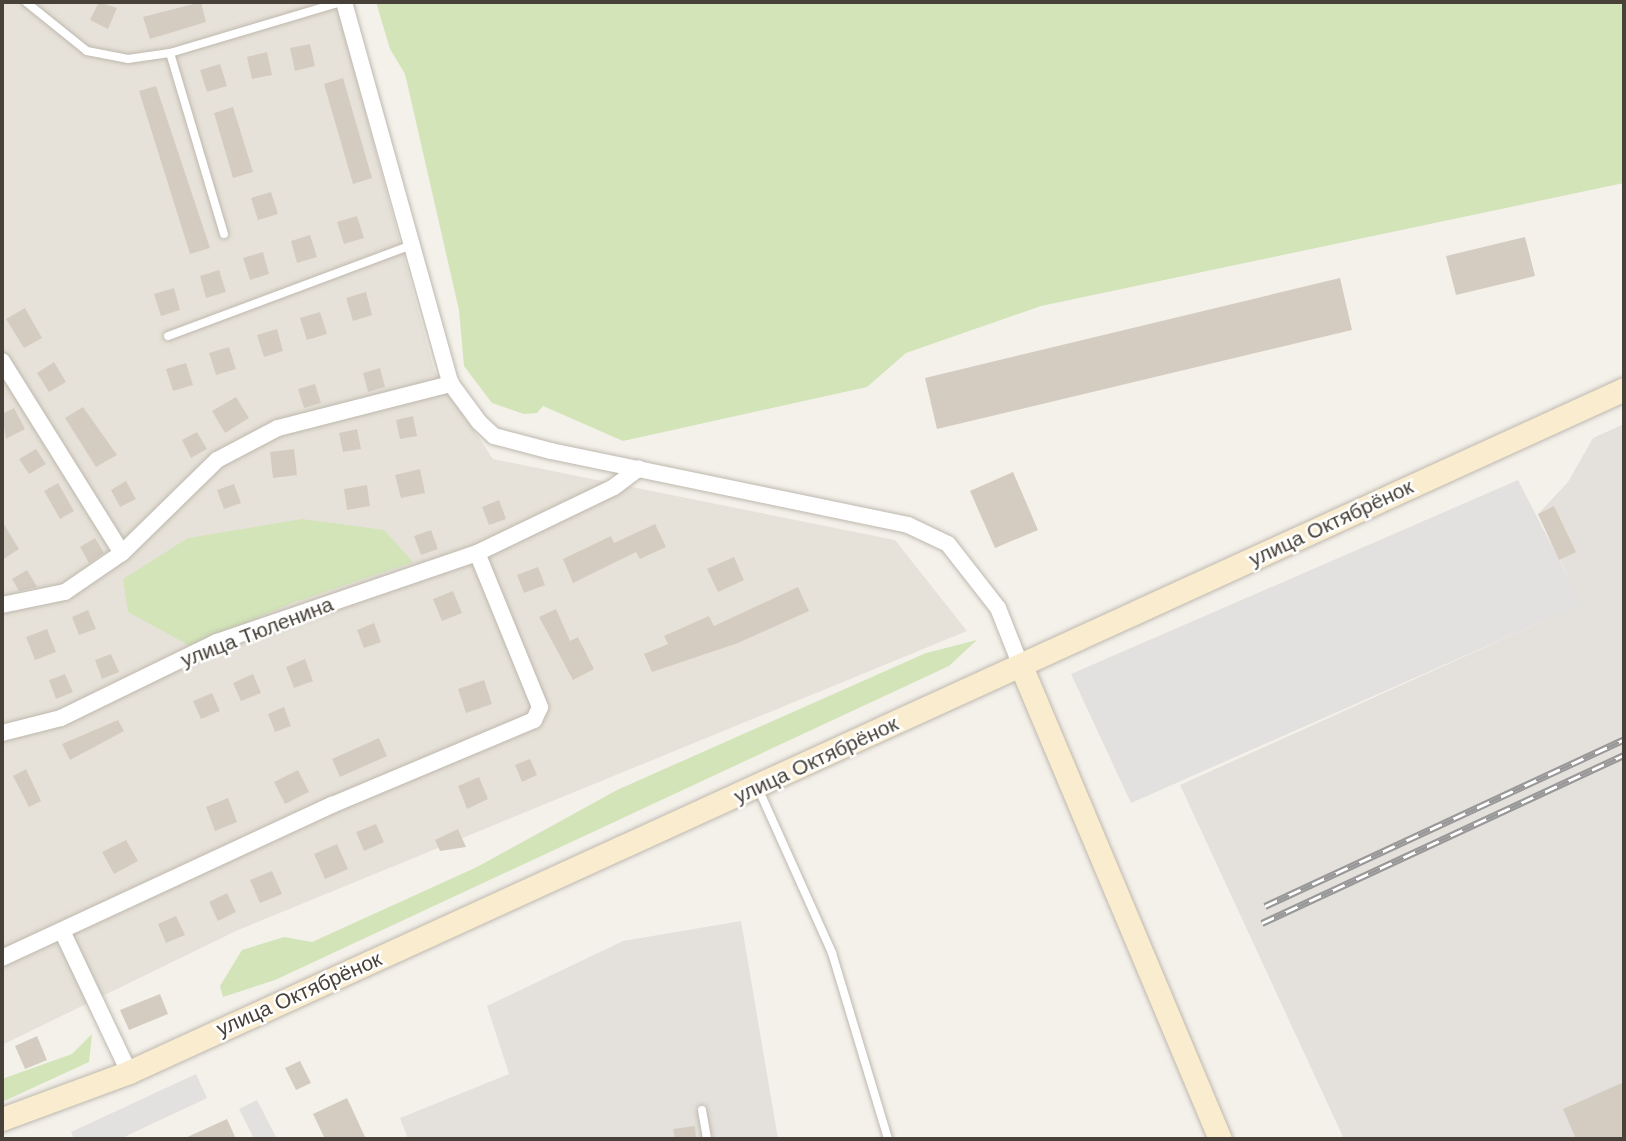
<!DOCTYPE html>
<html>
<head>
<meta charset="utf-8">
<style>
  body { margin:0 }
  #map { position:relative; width:1626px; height:1141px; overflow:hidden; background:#f4f1eb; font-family:Helvetica,sans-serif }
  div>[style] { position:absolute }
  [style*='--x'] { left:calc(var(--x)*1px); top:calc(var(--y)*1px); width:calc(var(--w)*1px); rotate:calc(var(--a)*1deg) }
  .residential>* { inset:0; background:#e7e2d9 }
  .industrial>* { inset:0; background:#e4e0dc }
  .green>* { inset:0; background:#d2e4b8 }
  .parking>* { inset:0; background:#e3e1df }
  .building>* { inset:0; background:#d4ccc1 }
  .roads { filter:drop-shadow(0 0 2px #beb8ae) drop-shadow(0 0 2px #beb8ae) }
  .lane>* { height:8px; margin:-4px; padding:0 4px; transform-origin:4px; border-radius:4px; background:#fff }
  .street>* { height:16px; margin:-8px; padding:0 8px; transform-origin:8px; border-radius:8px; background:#fff }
  .secondary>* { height:23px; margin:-11.5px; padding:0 11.5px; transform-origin:11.5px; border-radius:11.5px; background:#faedcf }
  .rail>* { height:7px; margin-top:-3.5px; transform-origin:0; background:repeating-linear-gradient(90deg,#fff 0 13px,#989898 0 26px); box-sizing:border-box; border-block:2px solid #989898 }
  span { translate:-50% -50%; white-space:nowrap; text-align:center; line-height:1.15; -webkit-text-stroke:5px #fff; paint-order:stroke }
  .street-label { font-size:21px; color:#474139 }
  .frame { position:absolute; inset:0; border:4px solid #474139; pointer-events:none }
</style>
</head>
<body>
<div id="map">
  <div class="residential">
    <div style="clip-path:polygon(2px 2px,336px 2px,434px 370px,493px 459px,895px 540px,967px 631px,236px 931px,2px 1045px)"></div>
  </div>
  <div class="industrial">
    <div style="clip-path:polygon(1624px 424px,1624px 1139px,1344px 1139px,1180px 785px,1581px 604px,1538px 514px,1568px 482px,1593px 438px)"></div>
    <div style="clip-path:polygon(741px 921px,778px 1139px,408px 1139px,400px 1118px,509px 1074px,487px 1006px,623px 941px)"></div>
  </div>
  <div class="green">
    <div style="clip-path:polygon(376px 2px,1624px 2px,1624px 183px,1041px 306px,906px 353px,867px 387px,623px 441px,543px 406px,537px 413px,524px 414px,492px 403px,464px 366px,459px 310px,405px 74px,390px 49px)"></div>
    <div style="clip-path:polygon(302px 519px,384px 530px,413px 562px,292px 603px,190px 646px,128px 612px,123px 579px,188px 538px)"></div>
    <div style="clip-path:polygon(977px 640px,949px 666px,275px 980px,223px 997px,220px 986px,242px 950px,284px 937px,312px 942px,477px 867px,617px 790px,926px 653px)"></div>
    <div style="clip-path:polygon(92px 1034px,89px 1062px,2px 1102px,2px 1079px,72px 1054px)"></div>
  </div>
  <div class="parking">
    <div style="clip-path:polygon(1518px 480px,1582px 604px,1131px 803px,1071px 674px)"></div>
    <div style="clip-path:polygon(196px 1074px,207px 1098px,120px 1139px,74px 1139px,71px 1132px)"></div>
    <div style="clip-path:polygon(257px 1100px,277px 1139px,254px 1139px,239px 1109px)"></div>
  </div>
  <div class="building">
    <div style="clip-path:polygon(99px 2px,117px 8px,108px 29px,90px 20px)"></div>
    <div style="clip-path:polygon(201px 2px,206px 22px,150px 39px,143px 17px)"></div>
    <div style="clip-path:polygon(310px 44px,315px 66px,295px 71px,290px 48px)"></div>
    <div style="clip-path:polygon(267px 52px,272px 75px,252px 79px,247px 57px)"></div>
    <div style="clip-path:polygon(220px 64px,227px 86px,207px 92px,200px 70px)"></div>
    <div style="clip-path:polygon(343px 78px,372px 178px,353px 184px,324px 84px)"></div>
    <div style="clip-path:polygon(156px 86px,210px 248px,190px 254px,139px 91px)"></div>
    <div style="clip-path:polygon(233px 107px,253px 172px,233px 178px,214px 113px)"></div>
    <div style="clip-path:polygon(271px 192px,278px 214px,258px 220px,251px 198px)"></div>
    <div style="clip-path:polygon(357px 216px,364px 238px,344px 244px,337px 222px)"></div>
    <div style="clip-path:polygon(310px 235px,317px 257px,297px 263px,291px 241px)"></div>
    <div style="clip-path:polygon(1525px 237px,1535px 276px,1456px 295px,1446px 256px)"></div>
    <div style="clip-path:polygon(263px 252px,269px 274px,250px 280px,243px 258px)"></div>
    <div style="clip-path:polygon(219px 270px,226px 292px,206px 298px,200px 276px)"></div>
    <div style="clip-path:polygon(1340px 278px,1352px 330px,937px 429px,925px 378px)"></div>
    <div style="clip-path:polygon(174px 288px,180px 310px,161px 316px,154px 294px)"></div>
    <div style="clip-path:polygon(366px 292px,372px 315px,353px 321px,346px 298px)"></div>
    <div style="clip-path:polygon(25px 308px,42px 338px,24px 348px,6px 319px)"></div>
    <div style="clip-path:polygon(320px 312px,327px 334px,307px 340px,300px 318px)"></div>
    <div style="clip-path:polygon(277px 329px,283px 351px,264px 357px,257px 335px)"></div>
    <div style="clip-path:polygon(229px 347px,236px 369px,216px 375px,209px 353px)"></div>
    <div style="clip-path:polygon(54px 362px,66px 382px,49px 392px,37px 373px)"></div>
    <div style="clip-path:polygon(186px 363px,193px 385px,173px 391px,166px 369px)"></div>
    <div style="clip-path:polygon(380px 368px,385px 387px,368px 392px,363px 373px)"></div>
    <div style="clip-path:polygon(315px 384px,321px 403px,304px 408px,298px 389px)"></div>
    <div style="clip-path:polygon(236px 397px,249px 418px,225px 433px,212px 411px)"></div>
    <div style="clip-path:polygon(83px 407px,117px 455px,96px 467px,65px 418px)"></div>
    <div style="clip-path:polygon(14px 408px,25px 429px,6px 439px,2px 414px)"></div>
    <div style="clip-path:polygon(413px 416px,417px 436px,400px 439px,396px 420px)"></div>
    <div style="clip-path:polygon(357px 429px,361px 449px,343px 452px,339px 433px)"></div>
    <div style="clip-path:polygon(197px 432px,207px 449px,191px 458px,182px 440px)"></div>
    <div style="clip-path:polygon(36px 449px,46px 464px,29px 474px,19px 459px)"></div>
    <div style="clip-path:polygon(294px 449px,297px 475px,273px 478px,270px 452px)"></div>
    <div style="clip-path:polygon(420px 469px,425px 493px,401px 498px,395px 475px)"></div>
    <div style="clip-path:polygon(1013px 472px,1038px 530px,995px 548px,970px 491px)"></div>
    <div style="clip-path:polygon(126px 481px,136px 499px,120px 507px,111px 490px)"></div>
    <div style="clip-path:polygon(58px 483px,74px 511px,60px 519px,44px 491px)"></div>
    <div style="clip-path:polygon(234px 484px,241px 503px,224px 509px,217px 490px)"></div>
    <div style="clip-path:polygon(367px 485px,370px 506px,347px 510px,344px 489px)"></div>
    <div style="clip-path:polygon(499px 500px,506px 519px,489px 525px,482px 507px)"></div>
    <div style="clip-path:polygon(1554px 506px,1576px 552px,1559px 560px,1538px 514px)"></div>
    <div style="clip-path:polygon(2px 521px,19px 549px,2px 560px)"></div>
    <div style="clip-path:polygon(655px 524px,666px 547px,640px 559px,636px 552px,573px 583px,563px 559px,611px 536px,614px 543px)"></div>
    <div style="clip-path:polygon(431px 530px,438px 549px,421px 555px,414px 536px)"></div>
    <div style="clip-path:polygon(95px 538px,104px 553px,89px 563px,80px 547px)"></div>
    <div style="clip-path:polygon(734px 557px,744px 580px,718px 592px,707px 569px)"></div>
    <div style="clip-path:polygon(538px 567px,545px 585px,524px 593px,517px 575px)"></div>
    <div style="clip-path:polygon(27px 570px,37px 587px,19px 591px,12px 579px)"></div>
    <div style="clip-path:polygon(798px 587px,809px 611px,738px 643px,652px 672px,644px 654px,668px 644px,664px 636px,709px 616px,714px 626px)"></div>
    <div style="clip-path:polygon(453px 591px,462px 613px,442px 621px,433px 599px)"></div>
    <div style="clip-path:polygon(556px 609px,570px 641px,578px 637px,594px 669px,573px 680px,539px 617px)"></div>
    <div style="clip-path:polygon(88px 610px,96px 629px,79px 635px,72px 617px)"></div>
    <div style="clip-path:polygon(374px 623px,381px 642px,364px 648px,357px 630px)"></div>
    <div style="clip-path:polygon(47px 629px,56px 652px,35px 660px,26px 637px)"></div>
    <div style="clip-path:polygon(111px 654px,119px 672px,102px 679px,95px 660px)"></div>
    <div style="clip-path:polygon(305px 659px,313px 681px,294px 688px,286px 667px)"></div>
    <div style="clip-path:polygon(65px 674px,73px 692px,56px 699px,49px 680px)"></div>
    <div style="clip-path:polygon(253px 674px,261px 693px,241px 701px,233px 683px)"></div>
    <div style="clip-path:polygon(484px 680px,492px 704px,466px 713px,458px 689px)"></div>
    <div style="clip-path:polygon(212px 693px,220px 711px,201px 719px,193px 701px)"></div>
    <div style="clip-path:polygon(284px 707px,291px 726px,275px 732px,268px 714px)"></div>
    <div style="clip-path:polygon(118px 720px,124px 731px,70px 760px,62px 744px)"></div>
    <div style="clip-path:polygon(379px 738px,387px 756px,340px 777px,332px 759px)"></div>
    <div style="clip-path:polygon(530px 759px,537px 775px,522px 782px,515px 765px)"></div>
    <div style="clip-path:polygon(26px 769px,41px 801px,29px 807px,13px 776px)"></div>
    <div style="clip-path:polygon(298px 770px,309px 792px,285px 804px,274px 782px)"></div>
    <div style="clip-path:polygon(479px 777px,488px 799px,467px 809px,458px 786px)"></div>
    <div style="clip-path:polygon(228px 798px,237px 822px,215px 831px,206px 807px)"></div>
    <div style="clip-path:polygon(376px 824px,384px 842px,364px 851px,356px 832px)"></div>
    <div style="clip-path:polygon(458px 829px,466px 847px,440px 851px,435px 840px)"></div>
    <div style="clip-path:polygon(126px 840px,138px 861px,114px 874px,102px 852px)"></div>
    <div style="clip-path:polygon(337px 844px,348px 869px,325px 879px,314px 854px)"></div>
    <div style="clip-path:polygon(272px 871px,282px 894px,260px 903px,250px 880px)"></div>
    <div style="clip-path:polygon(227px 893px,236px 912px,218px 921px,209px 902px)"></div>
    <div style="clip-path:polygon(176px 916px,185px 935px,166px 943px,158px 924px)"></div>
    <div style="clip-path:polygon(160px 994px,168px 1014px,129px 1030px,120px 1010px)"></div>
    <div style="clip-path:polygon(37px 1036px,47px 1060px,25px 1069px,15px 1046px)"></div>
    <div style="clip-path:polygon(300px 1061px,311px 1083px,296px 1090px,285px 1068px)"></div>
    <div style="clip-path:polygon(1624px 1082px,1624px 1139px,1576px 1139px,1563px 1109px)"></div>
    <div style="clip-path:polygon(347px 1098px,366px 1139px,325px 1139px,313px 1114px)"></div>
    <div style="clip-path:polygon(227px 1119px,236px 1139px,183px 1139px)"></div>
    <div style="clip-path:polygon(695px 1126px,696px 1139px,675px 1139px,673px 1129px)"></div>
  </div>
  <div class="roads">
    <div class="lane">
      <div style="--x:26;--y:2;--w:78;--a:38.8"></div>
      <div style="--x:87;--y:51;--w:42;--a:11"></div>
      <div style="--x:128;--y:59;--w:42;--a:-8.1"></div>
      <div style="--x:170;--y:53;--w:178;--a:-16.6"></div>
      <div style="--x:170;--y:53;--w:189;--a:73.4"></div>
      <div style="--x:168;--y:336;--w:259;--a:-20.5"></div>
      <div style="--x:758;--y:788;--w:181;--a:65.8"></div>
      <div style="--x:832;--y:953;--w:194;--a:73.2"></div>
      <div style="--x:702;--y:1110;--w:29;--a:80"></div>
    </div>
    <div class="street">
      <div style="--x:344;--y:2;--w:397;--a:74.4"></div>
      <div style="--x:451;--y:384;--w:47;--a:53.6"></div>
      <div style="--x:479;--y:422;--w:21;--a:43"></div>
      <div style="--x:494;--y:436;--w:59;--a:14.7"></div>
      <div style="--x:551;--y:451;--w:365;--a:11.7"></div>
      <div style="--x:908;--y:525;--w:44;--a:25.4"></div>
      <div style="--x:948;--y:544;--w:81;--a:52"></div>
      <div style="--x:998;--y:608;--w:62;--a:68.4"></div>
      <div style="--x:2;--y:361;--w:226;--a:58"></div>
      <div style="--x:2;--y:605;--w:64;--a:-11.7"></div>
      <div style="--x:65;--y:592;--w:69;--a:-34.4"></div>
      <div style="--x:122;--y:553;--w:133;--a:-44.4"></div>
      <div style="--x:217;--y:460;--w:69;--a:-27.7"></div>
      <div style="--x:278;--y:428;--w:179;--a:-14.3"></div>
      <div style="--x:2;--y:733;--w:61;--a:-14.3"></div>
      <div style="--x:61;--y:718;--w:174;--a:-26"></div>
      <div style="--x:217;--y:642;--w:275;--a:-18.9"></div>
      <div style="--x:477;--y:553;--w:152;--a:-25.7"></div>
      <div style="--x:614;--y:487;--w:31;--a:-37"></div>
      <div style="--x:62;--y:931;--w:156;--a:64.6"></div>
      <div style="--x:2;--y:958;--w:364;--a:-24.9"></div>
      <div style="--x:332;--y:805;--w:219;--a:-22.8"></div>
      <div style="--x:534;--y:720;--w:14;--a:-65"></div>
      <div style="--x:540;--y:707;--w:166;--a:-112.2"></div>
    </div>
    <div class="secondary">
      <div style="--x:1021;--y:666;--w:513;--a:67.18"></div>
      <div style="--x:2;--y:1119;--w:135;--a:-20.3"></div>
      <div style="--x:129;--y:1072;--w:1644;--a:-24.55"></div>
    </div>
  </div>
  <div class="rail">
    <div style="--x:1265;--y:906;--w:396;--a:-24.9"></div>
    <div style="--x:1262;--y:923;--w:399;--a:-24.9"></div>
  </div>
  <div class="street-label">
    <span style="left:1331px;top:523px;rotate:-25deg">улица Октябрёнок</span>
    <span style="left:257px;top:632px;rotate:-21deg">улица Тюленина</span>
    <span style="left:816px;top:760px;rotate:-25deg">улица Октябрёнок</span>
    <span style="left:299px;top:994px;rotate:-24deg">улица Октябрёнок</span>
  </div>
  <div class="frame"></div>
</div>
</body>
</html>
